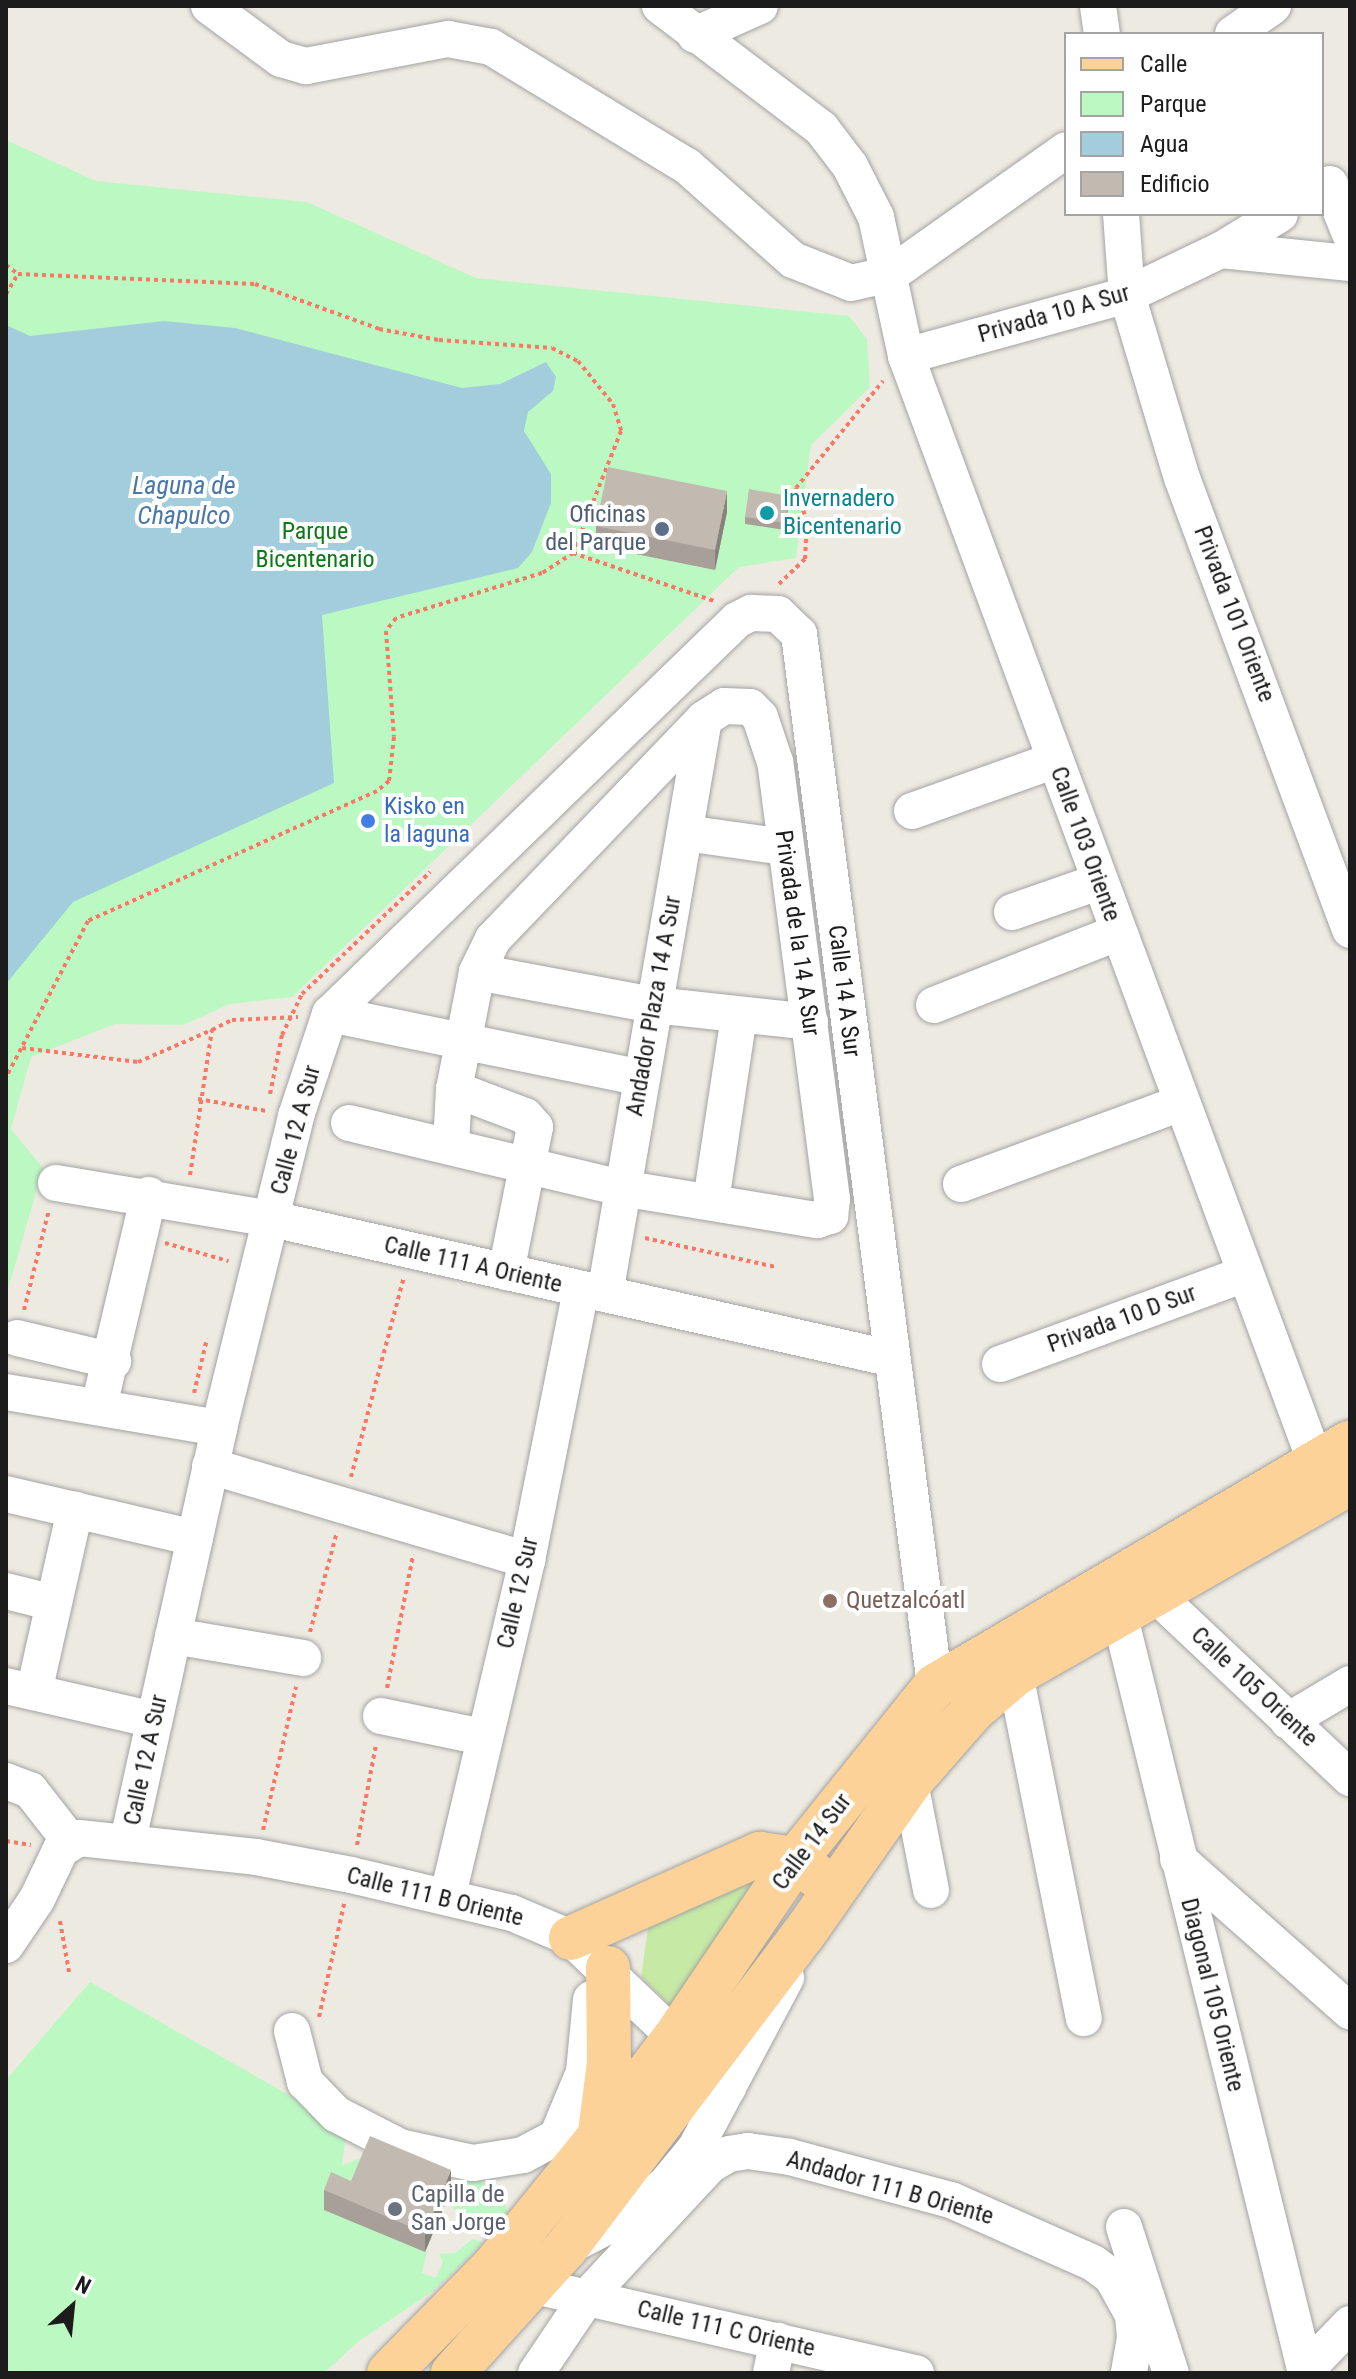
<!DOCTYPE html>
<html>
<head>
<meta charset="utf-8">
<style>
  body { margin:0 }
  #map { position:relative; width:1356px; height:2379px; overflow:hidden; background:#edeae1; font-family:"Roboto Condensed",sans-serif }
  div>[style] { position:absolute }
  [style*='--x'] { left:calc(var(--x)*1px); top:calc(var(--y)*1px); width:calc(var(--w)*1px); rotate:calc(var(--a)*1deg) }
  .grass>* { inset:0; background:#c6e9a6 }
  .park>* { inset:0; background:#bcf9c2 }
  .water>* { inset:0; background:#a1cddc }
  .path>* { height:4px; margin-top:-2px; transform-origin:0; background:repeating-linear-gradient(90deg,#fa7765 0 4px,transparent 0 8px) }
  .roads { filter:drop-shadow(0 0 2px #a3a3a3) drop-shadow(0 0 2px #a3a3a3) }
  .minor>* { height:36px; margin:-18px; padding:0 18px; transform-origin:18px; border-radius:18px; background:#fff }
  .major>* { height:44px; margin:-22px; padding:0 22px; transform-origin:22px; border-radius:22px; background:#fcd298 }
  .wall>* { inset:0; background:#a79f98 }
  .shaded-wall>* { inset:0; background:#88827c }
  .building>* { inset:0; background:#c2b9b1 }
  .dots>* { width:22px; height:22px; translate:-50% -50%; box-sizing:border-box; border:4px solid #fff; border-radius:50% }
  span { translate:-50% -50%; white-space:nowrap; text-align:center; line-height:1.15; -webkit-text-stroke:8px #fff; paint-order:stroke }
  .street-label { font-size:24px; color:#1c1c1c }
  .culture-label { font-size:24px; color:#0d838f }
  .left { translate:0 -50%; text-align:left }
  .service-label { font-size:24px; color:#4e5e75 }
  .right { translate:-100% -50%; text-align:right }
  .park-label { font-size:24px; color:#0b7916 }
  .shop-label { font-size:24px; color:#366cbe }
  .education-label { font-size:24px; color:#785e54 }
  .worship-label { font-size:24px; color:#5b616d }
  .water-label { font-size:26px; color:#4878ab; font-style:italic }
  .frame { position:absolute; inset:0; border:8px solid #1c1c1c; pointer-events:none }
  .legend { position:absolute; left:1064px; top:32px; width:260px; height:184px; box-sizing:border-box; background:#fff; border:2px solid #a4a4a4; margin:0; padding:10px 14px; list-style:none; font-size:24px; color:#1c1c1c }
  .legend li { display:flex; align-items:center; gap:16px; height:40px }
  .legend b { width:40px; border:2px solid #a4a4a4 }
  .north { position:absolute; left:32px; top:2267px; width:80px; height:80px; -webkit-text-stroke:6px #fff; paint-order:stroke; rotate:27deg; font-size:22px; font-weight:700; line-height:32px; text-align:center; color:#1c1c1c }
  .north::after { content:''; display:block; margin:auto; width:28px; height:36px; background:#1c1c1c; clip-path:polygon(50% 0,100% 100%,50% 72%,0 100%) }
</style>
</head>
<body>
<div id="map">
  <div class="grass">
    <div style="clip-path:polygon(778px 1863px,674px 2009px,641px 1977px,649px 1921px)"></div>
  </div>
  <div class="park">
    <div style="clip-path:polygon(6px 140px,96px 181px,307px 202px,476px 278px,849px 316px,867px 339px,870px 387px,811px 445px,796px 558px,739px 567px,292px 997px,230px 1004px,183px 1025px,115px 1024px,31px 1057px,11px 1129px,43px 1168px,6px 1296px)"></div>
    <div style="clip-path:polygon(90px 1982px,347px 2128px,342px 2165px,370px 2155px,335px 2214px,427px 2252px,422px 2273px,436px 2278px,443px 2262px,439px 2254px,455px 2253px,473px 2239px,483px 2243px,433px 2291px,359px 2341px,324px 2373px,6px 2373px,6px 2080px)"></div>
    <div style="clip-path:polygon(475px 2179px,501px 2191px,508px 2213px,491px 2232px,478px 2233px,471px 2217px,453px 2209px,451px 2190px,446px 2187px,455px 2180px)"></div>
  </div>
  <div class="water">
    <div style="clip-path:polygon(164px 321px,235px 328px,462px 388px,500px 384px,546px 362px,556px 377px,553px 391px,528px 412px,524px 431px,551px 474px,551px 503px,532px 552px,518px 568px,322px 615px,334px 783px,73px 902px,6px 984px,6px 325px,30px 336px)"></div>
  </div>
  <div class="path">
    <div style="--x:6;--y:265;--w:15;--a:37"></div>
    <div style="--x:18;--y:274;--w:237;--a:2.4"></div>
    <div style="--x:255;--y:284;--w:132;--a:19.9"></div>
    <div style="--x:379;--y:329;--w:61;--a:10.4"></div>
    <div style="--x:439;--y:340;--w:113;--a:4"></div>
    <div style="--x:552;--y:348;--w:29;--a:27"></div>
    <div style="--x:578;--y:361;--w:55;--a:50.9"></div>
    <div style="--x:613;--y:404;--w:28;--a:73"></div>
    <div style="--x:621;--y:431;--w:131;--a:111.5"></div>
    <div style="--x:573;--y:553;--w:37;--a:147"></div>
    <div style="--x:542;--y:573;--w:153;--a:162.9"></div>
    <div style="--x:396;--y:618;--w:16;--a:128"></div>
    <div style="--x:386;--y:631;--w:106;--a:85.7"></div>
    <div style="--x:394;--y:737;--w:44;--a:96.5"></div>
    <div style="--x:389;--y:781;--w:16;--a:140"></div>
    <div style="--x:377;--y:791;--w:317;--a:155.8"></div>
    <div style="--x:88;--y:921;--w:176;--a:117.7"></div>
    <div style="--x:6;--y:294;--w:23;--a:-59"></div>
    <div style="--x:573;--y:553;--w:149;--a:18.8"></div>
    <div style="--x:779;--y:584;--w:36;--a:-44"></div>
    <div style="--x:805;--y:559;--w:37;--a:-87"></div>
    <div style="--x:807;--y:522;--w:36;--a:-108"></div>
    <div style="--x:796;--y:488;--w:138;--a:-50.9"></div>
    <div style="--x:22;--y:1048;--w:117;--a:6.9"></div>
    <div style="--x:138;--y:1062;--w:81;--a:-23.4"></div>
    <div style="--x:270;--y:1094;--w:60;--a:-78.5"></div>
    <div style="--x:282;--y:1035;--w:46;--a:-64"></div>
    <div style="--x:302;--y:994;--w:177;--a:-43.6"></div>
    <div style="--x:198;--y:1099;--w:70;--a:9.9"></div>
    <div style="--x:190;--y:1175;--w:147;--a:-81.4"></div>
    <div style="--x:212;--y:1030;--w:22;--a:-27"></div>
    <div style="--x:232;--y:1020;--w:66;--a:-2.6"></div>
    <div style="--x:645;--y:1238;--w:134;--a:12.5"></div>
    <div style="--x:165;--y:1243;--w:66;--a:15.9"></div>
    <div style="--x:24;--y:1310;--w:103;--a:-76"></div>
    <div style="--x:194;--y:1393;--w:56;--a:-76.5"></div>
    <div style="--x:351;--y:1477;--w:207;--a:-75.2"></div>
    <div style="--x:310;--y:1632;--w:104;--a:-74.9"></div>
    <div style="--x:387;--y:1688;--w:136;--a:-78.9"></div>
    <div style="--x:263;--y:1830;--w:147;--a:-77"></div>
    <div style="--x:6;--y:1841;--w:25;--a:9"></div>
    <div style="--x:357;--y:1845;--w:103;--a:-79.3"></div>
    <div style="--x:60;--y:1921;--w:52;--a:80"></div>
    <div style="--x:319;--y:2017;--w:116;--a:-77.5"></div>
  </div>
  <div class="roads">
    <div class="minor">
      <div style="--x:209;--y:6;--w:89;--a:36.4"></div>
      <div style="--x:281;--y:59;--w:26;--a:16"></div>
      <div style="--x:306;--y:66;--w:145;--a:-10.8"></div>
      <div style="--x:448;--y:39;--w:44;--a:10.5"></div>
      <div style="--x:491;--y:47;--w:229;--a:31.3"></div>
      <div style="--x:687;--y:166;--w:142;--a:41.6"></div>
      <div style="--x:793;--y:260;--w:62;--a:21.6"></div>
      <div style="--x:851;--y:283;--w:41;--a:-12.7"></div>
      <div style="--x:891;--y:274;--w:214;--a:-35.3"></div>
      <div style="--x:660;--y:6;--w:202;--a:37.2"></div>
      <div style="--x:821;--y:128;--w:48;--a:52.7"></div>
      <div style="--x:850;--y:166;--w:57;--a:63"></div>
      <div style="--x:876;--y:217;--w:142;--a:77.8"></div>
      <div style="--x:906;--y:356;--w:1180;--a:69.68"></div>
      <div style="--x:1098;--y:6;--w:28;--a:82"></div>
      <div style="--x:1233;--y:34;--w:49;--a:-35"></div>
      <div style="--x:695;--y:35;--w:71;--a:-24"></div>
      <div style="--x:1330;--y:184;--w:54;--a:68.2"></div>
      <div style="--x:1121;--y:214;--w:81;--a:85.8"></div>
      <div style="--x:1127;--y:295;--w:191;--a:73.3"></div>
      <div style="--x:1182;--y:478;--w:482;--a:69.6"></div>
      <div style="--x:1221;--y:250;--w:130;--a:5.8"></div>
      <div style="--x:906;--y:356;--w:229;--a:-15.4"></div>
      <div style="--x:1127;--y:295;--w:104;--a:-25.6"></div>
      <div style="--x:1221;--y:250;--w:69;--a:-31.4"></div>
      <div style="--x:912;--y:811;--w:152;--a:-19.6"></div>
      <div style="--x:685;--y:833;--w:101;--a:8"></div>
      <div style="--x:1012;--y:912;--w:91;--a:-19.2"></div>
      <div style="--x:477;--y:972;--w:180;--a:10.6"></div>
      <div style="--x:654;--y:1005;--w:157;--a:6.2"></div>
      <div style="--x:934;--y:1005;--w:197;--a:-21.5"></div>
      <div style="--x:330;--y:1014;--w:318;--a:11.6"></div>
      <div style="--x:454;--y:1089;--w:76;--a:20.8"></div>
      <div style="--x:525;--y:1116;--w:15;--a:48"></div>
      <div style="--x:535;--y:1127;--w:148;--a:101.3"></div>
      <div style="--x:349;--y:1123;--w:280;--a:13.4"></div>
      <div style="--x:621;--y:1188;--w:199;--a:9.3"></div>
      <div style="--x:817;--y:1220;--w:14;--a:-17"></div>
      <div style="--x:830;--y:1216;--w:17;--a:-83"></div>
      <div style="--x:832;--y:1199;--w:441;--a:-97.4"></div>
      <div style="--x:775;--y:762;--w:47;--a:-108.4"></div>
      <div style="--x:760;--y:717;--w:14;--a:-135"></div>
      <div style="--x:750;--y:707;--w:26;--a:-178"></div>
      <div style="--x:724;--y:706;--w:24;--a:147"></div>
      <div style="--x:704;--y:719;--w:305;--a:133.8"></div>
      <div style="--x:493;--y:939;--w:37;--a:116"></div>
      <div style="--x:477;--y:972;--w:119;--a:101.1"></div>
      <div style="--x:454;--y:1089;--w:55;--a:93.1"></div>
      <div style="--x:56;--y:1183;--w:219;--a:9.5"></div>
      <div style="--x:272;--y:1219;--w:632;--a:12.7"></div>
      <div style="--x:961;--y:1184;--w:234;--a:-20.2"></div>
      <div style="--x:711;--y:1201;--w:187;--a:-81.4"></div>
      <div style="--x:605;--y:1294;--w:583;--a:-80.23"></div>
      <div style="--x:17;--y:1338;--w:99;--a:13.5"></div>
      <div style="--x:1000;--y:1364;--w:261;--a:-20.2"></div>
      <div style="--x:6;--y:1392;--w:216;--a:9.6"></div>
      <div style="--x:99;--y:1406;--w:217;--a:-76.7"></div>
      <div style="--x:210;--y:1466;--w:331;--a:16.5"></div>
      <div style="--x:6;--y:1494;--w:194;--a:13.1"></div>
      <div style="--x:6;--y:1591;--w:49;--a:14"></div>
      <div style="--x:1158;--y:1597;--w:264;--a:43.3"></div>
      <div style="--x:1120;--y:1617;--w:779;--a:76.18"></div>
      <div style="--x:173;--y:1636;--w:132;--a:9.6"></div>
      <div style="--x:1015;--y:1674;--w:351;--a:78.7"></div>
      <div style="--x:6;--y:1686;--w:152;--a:12.9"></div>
      <div style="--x:34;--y:1692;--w:187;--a:-77.3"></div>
      <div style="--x:381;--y:1716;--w:104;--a:11.6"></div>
      <div style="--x:1288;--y:1721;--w:72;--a:-30.8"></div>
      <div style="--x:6;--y:1781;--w:26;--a:21"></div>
      <div style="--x:30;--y:1790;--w:65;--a:51.9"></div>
      <div style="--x:910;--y:1782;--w:110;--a:79"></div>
      <div style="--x:128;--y:1840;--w:422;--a:-77.5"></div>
      <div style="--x:219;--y:1428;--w:321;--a:-76.1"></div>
      <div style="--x:296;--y:1116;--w:108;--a:-71.6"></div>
      <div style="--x:330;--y:1014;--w:566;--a:-44.07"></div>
      <div style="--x:737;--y:620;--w:16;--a:-27"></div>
      <div style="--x:751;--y:613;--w:27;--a:2"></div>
      <div style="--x:778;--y:614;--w:29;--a:44"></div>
      <div style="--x:799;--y:634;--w:1061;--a:82.63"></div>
      <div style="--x:1178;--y:1859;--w:230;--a:41.5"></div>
      <div style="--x:448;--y:1895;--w:344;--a:-76.7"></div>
      <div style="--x:527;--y:1560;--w:276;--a:-78.7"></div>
      <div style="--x:6;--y:1945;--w:55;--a:-56"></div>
      <div style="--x:37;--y:1899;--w:55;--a:-64.4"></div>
      <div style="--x:61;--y:1849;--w:21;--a:-31"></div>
      <div style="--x:79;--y:1838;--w:178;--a:6.1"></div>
      <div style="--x:256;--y:1857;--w:97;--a:10.7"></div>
      <div style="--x:351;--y:1875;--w:165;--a:13.3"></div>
      <div style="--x:512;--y:1913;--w:64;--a:23"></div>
      <div style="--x:571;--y:1938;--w:217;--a:43.7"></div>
      <div style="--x:292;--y:2031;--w:53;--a:75.7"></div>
      <div style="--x:305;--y:2082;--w:45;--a:45.9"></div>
      <div style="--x:336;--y:2114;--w:72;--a:27.3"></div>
      <div style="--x:400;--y:2147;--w:75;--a:12.4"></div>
      <div style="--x:473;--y:2163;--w:51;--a:-9.1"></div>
      <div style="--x:523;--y:2155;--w:38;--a:-28"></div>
      <div style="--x:557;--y:2137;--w:70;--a:-67.4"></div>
      <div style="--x:584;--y:2072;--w:73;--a:-84.5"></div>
      <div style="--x:1124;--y:2227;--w:153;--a:72.2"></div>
      <div style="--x:571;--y:2245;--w:61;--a:-27.4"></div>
      <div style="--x:625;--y:2217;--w:51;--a:-38.7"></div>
      <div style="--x:665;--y:2185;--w:47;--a:-50.2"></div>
      <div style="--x:695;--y:2149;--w:194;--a:-62"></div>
      <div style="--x:535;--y:2286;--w:391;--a:12.9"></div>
      <div style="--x:1305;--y:2371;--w:65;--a:-46.2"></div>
      <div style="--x:536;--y:2373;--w:93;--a:-56"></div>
      <div style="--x:588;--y:2296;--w:179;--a:-47"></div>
      <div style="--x:710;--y:2165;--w:22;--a:-30"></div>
      <div style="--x:729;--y:2154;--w:19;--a:-9"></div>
      <div style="--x:748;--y:2151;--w:42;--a:8.1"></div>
      <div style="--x:790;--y:2157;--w:167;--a:15"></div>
      <div style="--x:951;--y:2200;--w:155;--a:23.9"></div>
      <div style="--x:1093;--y:2263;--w:24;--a:36"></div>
      <div style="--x:1112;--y:2277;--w:43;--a:61.1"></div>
      <div style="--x:1133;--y:2315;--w:23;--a:85"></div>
      <div style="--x:1135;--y:2338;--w:36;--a:100"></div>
      <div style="--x:771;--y:2373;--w:33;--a:-78"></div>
    </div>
    <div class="major">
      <div style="--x:571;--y:1938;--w:207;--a:-24"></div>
      <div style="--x:760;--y:1854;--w:36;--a:8"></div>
      <div style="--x:796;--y:1859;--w:26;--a:40"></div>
      <div style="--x:600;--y:2133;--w:71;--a:-82.7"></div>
      <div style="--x:609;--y:2063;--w:95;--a:-90.6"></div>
      <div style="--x:389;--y:2373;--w:151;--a:-45.5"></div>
      <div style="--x:495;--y:2265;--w:165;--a:-50.9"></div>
      <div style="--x:599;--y:2137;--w:127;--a:-52.7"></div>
      <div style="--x:676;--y:2036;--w:214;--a:-55.9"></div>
      <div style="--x:796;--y:1859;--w:222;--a:-51.2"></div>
      <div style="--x:935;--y:1686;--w:481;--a:-30.4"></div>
      <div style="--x:453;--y:2373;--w:169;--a:-47.9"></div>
      <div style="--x:566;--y:2248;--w:393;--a:-52.9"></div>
      <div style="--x:803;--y:1935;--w:187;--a:-55"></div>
      <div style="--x:910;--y:1782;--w:96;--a:-48.8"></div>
      <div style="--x:973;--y:1710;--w:55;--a:-40.6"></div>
      <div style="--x:1015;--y:1674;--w:386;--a:-29.7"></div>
    </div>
  </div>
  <div class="wall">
    <div style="clip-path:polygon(789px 503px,785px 530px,745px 524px,745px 517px)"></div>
    <div style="clip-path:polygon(727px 512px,715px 570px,596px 546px,596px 526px)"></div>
    <div style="clip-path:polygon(324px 2190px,451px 2190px,425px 2252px,324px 2210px)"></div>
  </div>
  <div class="shaded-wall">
    <div style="clip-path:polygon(727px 491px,727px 512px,715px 570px,715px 550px)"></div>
    <div style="clip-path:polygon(451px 2170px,451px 2190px,425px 2252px,425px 2233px)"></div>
  </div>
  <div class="building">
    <div style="clip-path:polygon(608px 467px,727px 491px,715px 550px,596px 526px)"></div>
    <div style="clip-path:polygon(749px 489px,789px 496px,785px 523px,745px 517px)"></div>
    <div style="clip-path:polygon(370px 2136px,451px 2170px,425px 2233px,324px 2190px,331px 2172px,351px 2181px)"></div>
  </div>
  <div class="dots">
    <div style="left:767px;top:513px;background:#0f9aa8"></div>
    <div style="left:662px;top:529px;background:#5c6f8a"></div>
    <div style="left:368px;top:821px;background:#3f7fe0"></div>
    <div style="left:830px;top:1601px;background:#8d6e63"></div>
    <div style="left:395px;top:2209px;background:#6b7280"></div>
  </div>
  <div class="street-label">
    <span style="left:1054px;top:314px;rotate:-16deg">Privada 10 A Sur</span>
    <span style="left:1234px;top:614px;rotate:69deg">Privada 101 Oriente</span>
    <span style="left:1085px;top:844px;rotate:70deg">Calle 103 Oriente</span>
    <span style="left:797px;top:933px;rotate:82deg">Privada de la 14 A Sur</span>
    <span style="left:844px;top:991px;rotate:83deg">Calle 14 A Sur</span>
    <span style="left:654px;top:1006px;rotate:-80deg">Andador Plaza 14 A Sur</span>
    <span style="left:296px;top:1130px;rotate:-75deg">Calle 12 A Sur</span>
    <span style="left:473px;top:1265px;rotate:13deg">Calle 111 A Oriente</span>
    <span style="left:1122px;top:1319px;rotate:-20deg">Privada 10 D Sur</span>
    <span style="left:518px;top:1593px;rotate:-77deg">Calle 12 Sur</span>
    <span style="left:1254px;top:1687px;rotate:43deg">Calle 105 Oriente</span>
    <span style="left:146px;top:1760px;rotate:-78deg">Calle 12 A Sur</span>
    <span style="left:812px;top:1842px;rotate:-53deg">Calle 14 Sur</span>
    <span style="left:435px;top:1897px;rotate:14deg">Calle 111 B Oriente</span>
    <span style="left:1212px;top:1995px;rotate:76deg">Diagonal 105 Oriente</span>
    <span style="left:890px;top:2188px;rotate:16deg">Andador 111 B Oriente</span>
    <span style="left:726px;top:2329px;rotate:13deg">Calle 111 C Oriente</span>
  </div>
  <div class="culture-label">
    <span class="left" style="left:783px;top:513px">Invernadero<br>Bicentenario</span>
  </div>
  <div class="service-label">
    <span class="right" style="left:646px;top:529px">Oficinas<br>del Parque</span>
  </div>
  <div class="park-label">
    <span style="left:315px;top:546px">Parque<br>Bicentenario</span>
  </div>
  <div class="shop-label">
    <span class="left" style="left:384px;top:821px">Kisko en<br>la laguna</span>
  </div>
  <div class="education-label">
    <span class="left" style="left:846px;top:1601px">Quetzalcóatl</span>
  </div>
  <div class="worship-label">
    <span class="left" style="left:411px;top:2209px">Capilla de<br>San Jorge</span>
  </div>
  <div class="water-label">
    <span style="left:184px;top:501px">Laguna de<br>Chapulco</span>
  </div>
  <div class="frame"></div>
  <ul class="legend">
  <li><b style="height:10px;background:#fcd298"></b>Calle</li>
  <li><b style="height:22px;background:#bcf9c2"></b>Parque</li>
  <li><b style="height:22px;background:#a1cddc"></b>Agua</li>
  <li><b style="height:22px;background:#c2b9b1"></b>Edificio</li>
  </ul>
  <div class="north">N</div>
</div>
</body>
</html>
